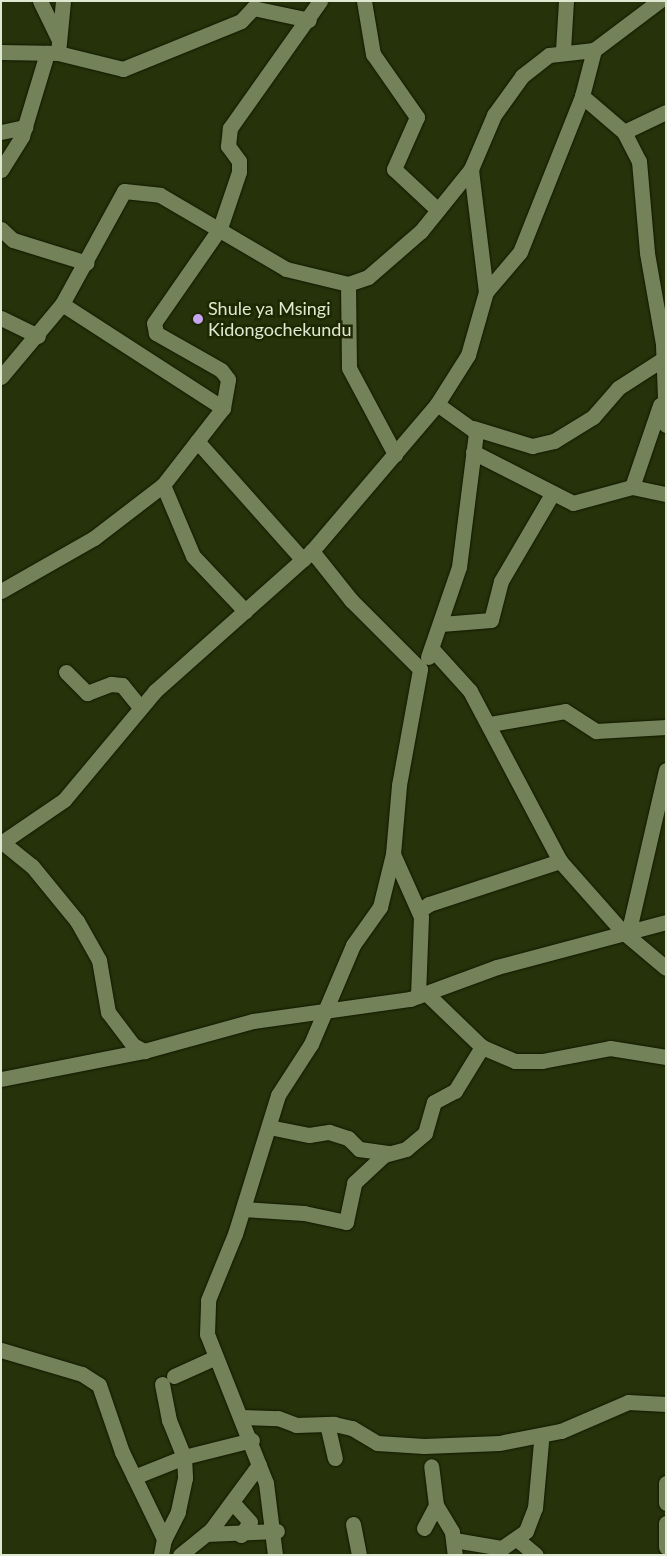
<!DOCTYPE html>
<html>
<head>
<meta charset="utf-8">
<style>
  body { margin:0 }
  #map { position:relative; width:667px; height:1556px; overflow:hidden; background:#263209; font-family:Lato,sans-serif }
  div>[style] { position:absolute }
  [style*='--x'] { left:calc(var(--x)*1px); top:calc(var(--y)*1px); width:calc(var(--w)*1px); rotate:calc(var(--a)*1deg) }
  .roads { filter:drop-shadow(0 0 1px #101800) drop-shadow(0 0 1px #101800) }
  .minor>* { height:15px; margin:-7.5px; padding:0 7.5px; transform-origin:7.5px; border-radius:7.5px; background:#748259 }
  .dots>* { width:14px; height:14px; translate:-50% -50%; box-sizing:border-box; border:2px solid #1d2700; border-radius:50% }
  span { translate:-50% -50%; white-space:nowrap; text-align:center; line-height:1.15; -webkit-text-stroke:5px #1d2700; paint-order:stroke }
  .poi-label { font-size:18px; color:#dfe8d1 }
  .left { translate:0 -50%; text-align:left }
  .frame { position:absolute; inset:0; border:2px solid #dfe8d1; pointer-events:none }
</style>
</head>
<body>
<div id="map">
  <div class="roads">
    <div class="minor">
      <div style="--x:40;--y:1;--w:43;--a:64"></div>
      <div style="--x:364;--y:1;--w:54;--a:80.4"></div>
      <div style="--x:373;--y:54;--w:77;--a:55.1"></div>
      <div style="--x:417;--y:117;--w:57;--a:113.9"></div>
      <div style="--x:394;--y:169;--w:60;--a:43"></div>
      <div style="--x:563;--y:50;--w:49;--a:-86.5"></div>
      <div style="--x:1;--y:52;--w:57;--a:1"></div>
      <div style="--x:58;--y:53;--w:67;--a:13.8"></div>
      <div style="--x:123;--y:69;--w:127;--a:-22.1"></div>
      <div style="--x:241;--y:21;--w:18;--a:-47"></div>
      <div style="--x:253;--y:8;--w:57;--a:12.1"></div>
      <div style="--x:58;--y:53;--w:52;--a:-84.5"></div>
      <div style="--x:582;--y:96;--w:55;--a:40.6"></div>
      <div style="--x:624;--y:132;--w:33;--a:63"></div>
      <div style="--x:639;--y:161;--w:92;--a:85"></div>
      <div style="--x:647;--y:253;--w:92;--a:80"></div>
      <div style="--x:663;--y:344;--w:81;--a:87.9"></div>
      <div style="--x:1;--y:132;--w:25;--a:-12"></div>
      <div style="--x:624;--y:132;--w:47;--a:-25.5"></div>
      <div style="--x:1;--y:170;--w:40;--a:-58"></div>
      <div style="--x:22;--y:136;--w:87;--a:-73.2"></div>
      <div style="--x:1;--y:229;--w:16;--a:43"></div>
      <div style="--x:13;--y:240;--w:77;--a:17.3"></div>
      <div style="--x:348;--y:284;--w:84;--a:89.3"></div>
      <div style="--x:349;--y:368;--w:98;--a:61.9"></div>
      <div style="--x:486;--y:292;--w:52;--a:-49.6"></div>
      <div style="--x:520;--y:252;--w:168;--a:-68.3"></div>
      <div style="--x:582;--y:96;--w:48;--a:-75.4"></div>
      <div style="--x:62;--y:304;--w:192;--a:32.9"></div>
      <div style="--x:1;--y:318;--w:41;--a:25.9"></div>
      <div style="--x:1;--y:377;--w:95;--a:-50.1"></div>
      <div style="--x:62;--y:304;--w:129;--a:-61.2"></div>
      <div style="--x:124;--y:191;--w:36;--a:6"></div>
      <div style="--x:160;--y:195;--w:146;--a:30.4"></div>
      <div style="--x:286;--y:269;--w:64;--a:13.6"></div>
      <div style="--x:348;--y:284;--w:21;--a:-19"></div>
      <div style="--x:368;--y:277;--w:70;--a:-41"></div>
      <div style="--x:421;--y:231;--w:80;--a:-51.1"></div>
      <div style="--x:473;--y:428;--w:62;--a:17"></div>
      <div style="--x:532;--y:446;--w:23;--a:-13"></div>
      <div style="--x:554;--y:441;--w:46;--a:-31.6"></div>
      <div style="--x:593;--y:417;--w:38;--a:-49"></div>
      <div style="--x:618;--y:388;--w:54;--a:-32.8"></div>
      <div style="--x:197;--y:441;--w:159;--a:48.3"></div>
      <div style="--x:473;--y:452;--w:112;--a:27"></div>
      <div style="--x:573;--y:503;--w:61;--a:-15.2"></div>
      <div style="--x:632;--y:487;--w:35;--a:12"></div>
      <div style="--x:163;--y:485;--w:77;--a:67.1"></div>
      <div style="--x:193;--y:556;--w:76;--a:46.6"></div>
      <div style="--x:632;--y:487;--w:87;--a:-71.1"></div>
      <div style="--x:1;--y:591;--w:107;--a:-29.7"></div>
      <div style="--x:94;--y:538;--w:87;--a:-37.5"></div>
      <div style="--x:163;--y:485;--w:98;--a:-52.1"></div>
      <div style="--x:223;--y:408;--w:29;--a:-80"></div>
      <div style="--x:228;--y:379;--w:11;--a:-128"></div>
      <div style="--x:221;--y:370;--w:75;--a:-150.4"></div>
      <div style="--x:156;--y:333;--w:10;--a:-101"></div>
      <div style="--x:154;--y:323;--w:116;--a:-55.2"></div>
      <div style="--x:220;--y:228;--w:59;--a:-71.3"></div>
      <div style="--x:239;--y:172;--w:11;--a:-90"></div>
      <div style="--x:239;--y:161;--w:19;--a:-126"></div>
      <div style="--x:228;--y:146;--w:18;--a:-84"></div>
      <div style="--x:230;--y:128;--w:156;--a:-54.7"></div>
      <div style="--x:441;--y:624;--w:50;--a:-4.6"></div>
      <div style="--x:491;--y:620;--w:40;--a:-75.6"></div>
      <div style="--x:501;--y:581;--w:101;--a:-59.6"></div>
      <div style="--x:433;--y:650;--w:55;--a:47.9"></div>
      <div style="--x:470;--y:691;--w:192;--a:62.1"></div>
      <div style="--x:560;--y:861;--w:94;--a:48.5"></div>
      <div style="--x:622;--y:931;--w:57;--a:40.1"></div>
      <div style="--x:428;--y:657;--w:95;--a:-71"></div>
      <div style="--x:459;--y:567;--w:136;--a:-82.8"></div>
      <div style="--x:476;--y:432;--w:48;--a:-144.3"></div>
      <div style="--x:66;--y:672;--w:30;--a:45"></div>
      <div style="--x:87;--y:693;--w:26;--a:-21"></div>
      <div style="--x:111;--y:684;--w:11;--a:5"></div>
      <div style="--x:122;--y:685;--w:28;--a:51"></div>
      <div style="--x:490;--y:724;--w:76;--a:-9.8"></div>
      <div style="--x:565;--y:711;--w:37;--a:33"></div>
      <div style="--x:596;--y:731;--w:70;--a:-3.3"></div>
      <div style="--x:2;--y:842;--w:38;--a:39"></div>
      <div style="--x:32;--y:866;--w:71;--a:50.7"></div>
      <div style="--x:77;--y:921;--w:45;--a:60.6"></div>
      <div style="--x:99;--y:960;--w:53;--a:80.2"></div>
      <div style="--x:108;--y:1012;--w:41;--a:52.9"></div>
      <div style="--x:133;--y:1045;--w:13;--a:29"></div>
      <div style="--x:1;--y:843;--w:76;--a:-34.3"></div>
      <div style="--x:64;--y:800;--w:142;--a:-50.1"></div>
      <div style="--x:155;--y:691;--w:210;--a:-41.7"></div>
      <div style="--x:312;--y:551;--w:193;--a:-49.6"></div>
      <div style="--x:437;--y:404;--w:58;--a:-57.7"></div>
      <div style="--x:468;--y:355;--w:66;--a:-74.1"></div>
      <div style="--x:486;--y:292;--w:124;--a:-97"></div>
      <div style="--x:471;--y:169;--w:59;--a:-66.9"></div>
      <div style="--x:494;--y:115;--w:48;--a:-54.3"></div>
      <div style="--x:522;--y:76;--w:34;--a:-38"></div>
      <div style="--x:549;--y:55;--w:45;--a:-6.3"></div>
      <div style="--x:594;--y:50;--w:81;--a:-37"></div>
      <div style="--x:393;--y:854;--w:69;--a:66"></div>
      <div style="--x:421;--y:917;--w:79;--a:92.2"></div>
      <div style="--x:419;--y:911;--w:12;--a:-35"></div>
      <div style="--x:429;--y:904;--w:138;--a:-18.2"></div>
      <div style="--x:629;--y:930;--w:164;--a:-77"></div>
      <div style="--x:426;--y:993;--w:78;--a:44"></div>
      <div style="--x:482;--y:1047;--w:36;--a:23"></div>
      <div style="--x:515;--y:1061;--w:27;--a:0"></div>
      <div style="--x:542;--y:1061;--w:69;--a:-10.8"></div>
      <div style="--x:610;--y:1048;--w:57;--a:9.1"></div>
      <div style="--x:1;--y:1079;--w:146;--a:-11.1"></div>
      <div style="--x:144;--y:1051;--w:113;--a:-15.4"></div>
      <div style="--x:253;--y:1021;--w:159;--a:-8"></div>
      <div style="--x:410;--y:999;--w:93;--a:-20.2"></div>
      <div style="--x:497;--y:967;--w:175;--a:-14.9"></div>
      <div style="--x:269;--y:1127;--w:41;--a:11.3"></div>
      <div style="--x:309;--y:1135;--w:20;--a:-9"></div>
      <div style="--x:329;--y:1132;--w:20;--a:18"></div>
      <div style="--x:348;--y:1138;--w:16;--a:45"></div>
      <div style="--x:359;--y:1149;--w:29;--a:8"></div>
      <div style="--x:243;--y:1209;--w:61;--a:3.8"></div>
      <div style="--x:304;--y:1213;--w:43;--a:12.1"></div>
      <div style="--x:346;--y:1222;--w:40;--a:-78"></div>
      <div style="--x:354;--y:1183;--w:41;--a:-43"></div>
      <div style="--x:384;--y:1155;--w:23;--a:-15"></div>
      <div style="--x:406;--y:1149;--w:25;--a:-40"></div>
      <div style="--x:425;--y:1133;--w:32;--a:-74"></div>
      <div style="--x:434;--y:1102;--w:24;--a:-28"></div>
      <div style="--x:455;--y:1091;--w:52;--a:-58.5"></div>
      <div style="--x:1;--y:1350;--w:84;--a:16.5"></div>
      <div style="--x:82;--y:1374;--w:20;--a:33"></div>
      <div style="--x:99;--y:1385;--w:71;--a:71.1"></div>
      <div style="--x:122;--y:1452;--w:97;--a:64.2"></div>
      <div style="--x:164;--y:1539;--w:16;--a:101"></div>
      <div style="--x:174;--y:1376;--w:44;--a:-24.2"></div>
      <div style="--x:162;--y:1384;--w:37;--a:79"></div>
      <div style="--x:169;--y:1420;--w:40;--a:68"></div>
      <div style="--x:184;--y:1457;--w:21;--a:87"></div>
      <div style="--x:185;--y:1478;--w:35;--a:102"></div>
      <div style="--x:178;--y:1512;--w:30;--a:117"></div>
      <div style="--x:242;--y:1417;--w:36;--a:2"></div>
      <div style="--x:278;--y:1418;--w:19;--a:21"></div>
      <div style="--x:296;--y:1425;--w:38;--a:-2"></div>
      <div style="--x:334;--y:1424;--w:18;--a:13"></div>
      <div style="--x:352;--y:1428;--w:29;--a:31"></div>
      <div style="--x:377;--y:1443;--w:47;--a:3.7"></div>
      <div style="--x:424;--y:1446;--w:75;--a:-2.3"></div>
      <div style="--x:499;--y:1443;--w:63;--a:-11"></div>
      <div style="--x:561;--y:1431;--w:73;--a:-23.4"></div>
      <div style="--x:628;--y:1402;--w:38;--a:3"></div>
      <div style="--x:327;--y:1424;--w:35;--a:77"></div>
      <div style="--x:134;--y:1477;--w:54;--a:-21.8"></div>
      <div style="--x:184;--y:1457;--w:70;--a:-14"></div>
      <div style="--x:666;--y:1483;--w:20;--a:90"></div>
      <div style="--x:233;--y:1503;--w:25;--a:48"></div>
      <div style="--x:250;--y:1522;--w:16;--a:125"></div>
      <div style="--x:436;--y:1505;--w:31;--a:59"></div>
      <div style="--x:452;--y:1532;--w:23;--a:83"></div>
      <div style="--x:666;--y:1523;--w:24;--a:90"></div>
      <div style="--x:353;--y:1524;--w:32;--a:79"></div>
      <div style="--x:424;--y:1528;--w:26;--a:-62"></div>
      <div style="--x:436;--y:1505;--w:39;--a:-97"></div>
      <div style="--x:206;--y:1534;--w:71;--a:-2.4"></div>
      <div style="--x:454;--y:1540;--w:49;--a:9.5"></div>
      <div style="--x:502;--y:1548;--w:29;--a:-35"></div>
      <div style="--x:526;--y:1531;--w:25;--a:-69"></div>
      <div style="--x:535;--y:1508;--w:66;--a:-84.8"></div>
      <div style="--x:518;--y:1540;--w:23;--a:40"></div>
      <div style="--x:180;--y:1555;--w:40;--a:-39"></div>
      <div style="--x:211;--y:1530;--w:81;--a:-53.6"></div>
      <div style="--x:275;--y:1555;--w:73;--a:-97.1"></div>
      <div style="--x:266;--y:1483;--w:160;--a:-111.6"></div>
      <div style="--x:207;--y:1334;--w:34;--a:-88"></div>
      <div style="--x:208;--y:1300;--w:71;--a:-67.8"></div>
      <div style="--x:235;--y:1234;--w:145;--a:-72.8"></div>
      <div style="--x:278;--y:1095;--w:61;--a:-57.1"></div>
      <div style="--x:311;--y:1044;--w:108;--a:-67"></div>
      <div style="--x:353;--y:945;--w:47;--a:-54.6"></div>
      <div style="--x:380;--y:907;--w:55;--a:-76.2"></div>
      <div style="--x:393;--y:854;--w:69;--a:-85"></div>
      <div style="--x:399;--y:785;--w:118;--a:-79.7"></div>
      <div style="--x:420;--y:669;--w:98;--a:-135"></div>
      <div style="--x:351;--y:600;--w:63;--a:-128.5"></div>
    </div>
  </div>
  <div class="dots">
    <div style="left:198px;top:319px;background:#c6a6f0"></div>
  </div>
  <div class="poi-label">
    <span class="left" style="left:208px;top:319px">Shule ya Msingi<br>Kidongochekundu</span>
  </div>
  <div class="frame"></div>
</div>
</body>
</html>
